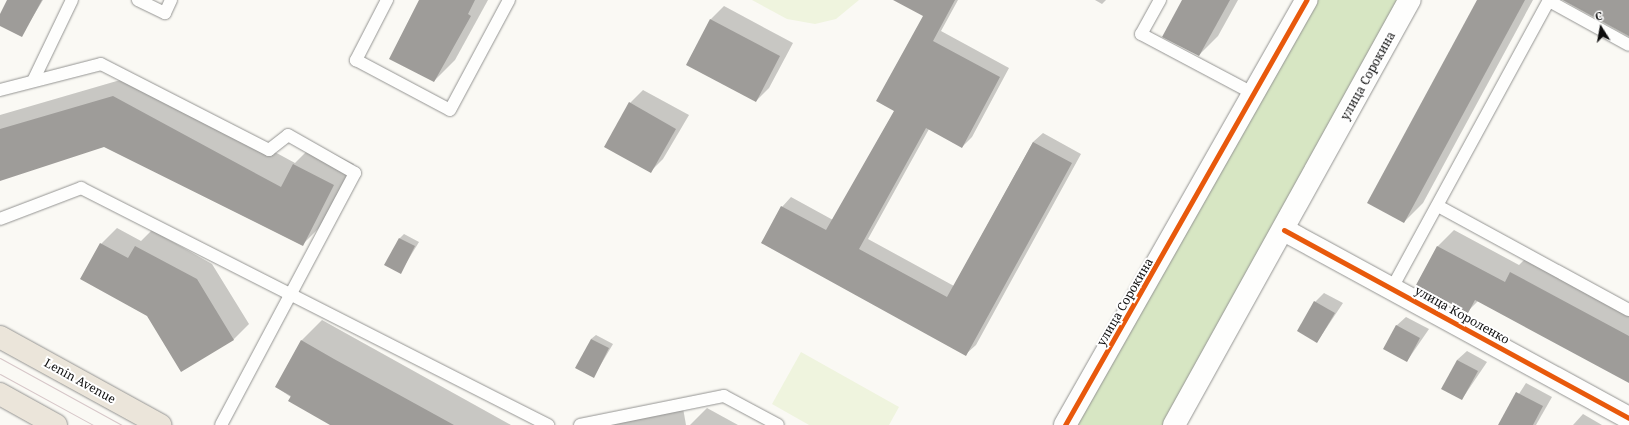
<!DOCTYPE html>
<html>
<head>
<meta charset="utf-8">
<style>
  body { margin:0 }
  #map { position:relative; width:1629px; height:425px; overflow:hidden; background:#faf9f4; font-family:"Noto Serif",serif }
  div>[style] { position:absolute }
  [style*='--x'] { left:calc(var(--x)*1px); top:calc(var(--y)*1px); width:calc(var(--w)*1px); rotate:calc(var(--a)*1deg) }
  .forest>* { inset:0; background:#d7e6c3 }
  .pitch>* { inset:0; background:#eff4de }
  .shadow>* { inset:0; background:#0003 }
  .building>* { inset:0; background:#9e9c99 }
  .roads { filter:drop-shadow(0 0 1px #949492) drop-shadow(0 0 1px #949492) }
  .service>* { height:12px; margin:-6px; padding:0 6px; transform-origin:6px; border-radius:6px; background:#fefefd }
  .minor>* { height:22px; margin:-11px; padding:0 11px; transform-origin:11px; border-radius:11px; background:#fefefd }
  .primary>* { height:22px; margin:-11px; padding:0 11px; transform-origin:11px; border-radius:11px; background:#ebe5da }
  .tram>* { height:1px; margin:-0.5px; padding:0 0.5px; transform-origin:0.5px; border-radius:0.5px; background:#d6c6c8 }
  .cycleway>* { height:5px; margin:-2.5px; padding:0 2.5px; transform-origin:2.5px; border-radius:2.5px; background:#e8590c }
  span { translate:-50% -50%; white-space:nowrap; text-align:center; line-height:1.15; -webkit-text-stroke:4px #fff; paint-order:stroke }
  .street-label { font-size:12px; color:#0e0e0e }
  .north { position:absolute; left:1581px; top:8px; width:40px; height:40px; -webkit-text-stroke:3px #fff; paint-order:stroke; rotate:349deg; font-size:11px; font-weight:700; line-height:16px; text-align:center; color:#0e0e0e }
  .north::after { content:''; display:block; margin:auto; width:14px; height:18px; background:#0e0e0e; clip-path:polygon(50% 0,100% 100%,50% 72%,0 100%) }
</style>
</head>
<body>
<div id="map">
  <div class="forest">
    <div style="clip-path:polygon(1306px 0,1410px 0,1174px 425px,1065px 425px)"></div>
  </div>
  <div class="pitch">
    <div style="clip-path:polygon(752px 0,859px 0,836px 19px,815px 24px,787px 19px)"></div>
    <div style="clip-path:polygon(801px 352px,899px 407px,889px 425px,809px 425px,772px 404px)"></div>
  </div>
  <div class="shadow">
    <div style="clip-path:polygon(9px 0,43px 0,21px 36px,0 25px,0 16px)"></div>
    <div style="clip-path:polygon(420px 0,488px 0,455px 60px,434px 81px)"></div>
    <div style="clip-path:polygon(904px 0,958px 0,941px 31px,1009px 68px,972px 137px,962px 147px,929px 129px,868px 239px,954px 286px,1033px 142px,1043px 133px,1081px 154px,976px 345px,966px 354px,782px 207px,791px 197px,833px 220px,895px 110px,924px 16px)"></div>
    <div style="clip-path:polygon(1095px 0,1106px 0,1102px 4px)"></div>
    <div style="clip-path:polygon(1183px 0,1238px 0,1218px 36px,1199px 55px)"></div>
    <div style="clip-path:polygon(1478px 0,1533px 0,1423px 203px,1404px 222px)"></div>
    <div style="clip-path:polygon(1562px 0,1629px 0,1629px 37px)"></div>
    <div style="clip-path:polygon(724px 6px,793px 43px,769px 88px,756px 101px,687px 64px,711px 19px)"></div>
    <div style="clip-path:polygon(134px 76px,295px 163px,314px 144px,354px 164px,323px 224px,302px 245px,104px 146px,0 180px,0 115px)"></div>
    <div style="clip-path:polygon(643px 90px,689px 115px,663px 159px,650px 172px,630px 103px)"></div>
    <div style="clip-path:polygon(117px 228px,141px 241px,152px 230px,212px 264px,249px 324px,233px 340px,147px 315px,101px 244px)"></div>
    <div style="clip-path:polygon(1454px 230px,1519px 265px,1527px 257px,1629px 311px,1629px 382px,1478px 301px,1468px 311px,1417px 284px,1438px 246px)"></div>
    <div style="clip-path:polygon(404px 234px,419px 242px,400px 273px,400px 238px)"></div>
    <div style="clip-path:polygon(1324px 293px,1343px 303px,1317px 342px,1315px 302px)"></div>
    <div style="clip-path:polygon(1406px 317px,1429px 329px,1407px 361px,1396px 326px)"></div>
    <div style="clip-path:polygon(322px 320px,511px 425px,332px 425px,276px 387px,302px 340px)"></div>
    <div style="clip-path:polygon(596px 335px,613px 344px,594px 376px,591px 339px)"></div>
    <div style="clip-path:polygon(1467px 351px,1487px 362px,1462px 399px,1457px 360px)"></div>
    <div style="clip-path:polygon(1526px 383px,1552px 397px,1536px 425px,1499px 425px)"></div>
    <div style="clip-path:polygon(683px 408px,686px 425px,602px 425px)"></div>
    <div style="clip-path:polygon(707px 408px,738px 425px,690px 425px)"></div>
    <div style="clip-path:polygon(1583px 414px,1602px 425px,1573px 425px)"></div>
  </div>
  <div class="building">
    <div style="clip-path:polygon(7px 0,42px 0,22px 37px,0 26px,0 14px)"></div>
    <div style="clip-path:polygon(419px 0,475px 0,468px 14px,471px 16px,434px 82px,389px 59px)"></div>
    <div style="clip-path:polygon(893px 0,955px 0,933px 41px,1000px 77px,962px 148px,926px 128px,859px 249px,947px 297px,1033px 142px,1072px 163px,966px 356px,761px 243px,781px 206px,826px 230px,894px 111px,876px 101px,923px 16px)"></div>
    <div style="clip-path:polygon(1182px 0,1230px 0,1199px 56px,1162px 37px)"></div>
    <div style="clip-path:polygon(1477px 0,1525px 0,1404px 223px,1367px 203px)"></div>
    <div style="clip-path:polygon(1563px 0,1629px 0,1629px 36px)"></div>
    <div style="clip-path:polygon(710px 19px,780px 56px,756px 102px,686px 65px)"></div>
    <div style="clip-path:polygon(113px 96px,281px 187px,293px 164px,334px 185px,303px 246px,104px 147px,0 181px,0 129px)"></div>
    <div style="clip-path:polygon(629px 102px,676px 129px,651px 173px,604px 147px)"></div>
    <div style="clip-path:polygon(399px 238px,415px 246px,401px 274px,384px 265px)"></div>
    <div style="clip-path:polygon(100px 243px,128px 258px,135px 246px,197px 279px,234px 340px,181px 372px,147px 316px,80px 279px)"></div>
    <div style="clip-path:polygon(1437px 246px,1505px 282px,1510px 272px,1629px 336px,1629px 383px,1475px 300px,1468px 313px,1416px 285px)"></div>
    <div style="clip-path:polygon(1314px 301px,1335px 313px,1317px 343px,1297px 331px)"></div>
    <div style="clip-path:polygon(1396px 325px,1420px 338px,1407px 362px,1383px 349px)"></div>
    <div style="clip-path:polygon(591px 339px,609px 348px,594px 378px,575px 368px)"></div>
    <div style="clip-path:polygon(301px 340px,334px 359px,454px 425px,330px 425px,288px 401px,291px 396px,275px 387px)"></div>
    <div style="clip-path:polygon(1457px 360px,1478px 371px,1462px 400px,1441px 389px)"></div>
    <div style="clip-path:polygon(1516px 392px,1543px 406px,1533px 425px,1498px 425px)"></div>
  </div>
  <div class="roads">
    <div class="service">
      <div style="--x:138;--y:0;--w:30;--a:26"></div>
      <div style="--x:165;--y:13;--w:14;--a:-65"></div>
      <div style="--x:387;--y:0;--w:68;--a:117.3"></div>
      <div style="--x:356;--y:60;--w:106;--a:28"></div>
      <div style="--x:450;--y:110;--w:125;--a:-61.8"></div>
      <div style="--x:1160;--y:0;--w:39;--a:119"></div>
      <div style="--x:1141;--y:34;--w:130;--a:27.9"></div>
      <div style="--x:1549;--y:1;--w:91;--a:28.8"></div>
      <div style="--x:33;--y:81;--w:90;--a:-64.3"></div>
      <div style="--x:0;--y:90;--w:104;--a:-14.4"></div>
      <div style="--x:101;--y:64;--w:189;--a:27.1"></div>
      <div style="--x:269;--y:150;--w:24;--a:-38"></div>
      <div style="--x:288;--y:135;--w:77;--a:29.6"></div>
      <div style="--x:355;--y:173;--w:285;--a:118"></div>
      <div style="--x:1438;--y:206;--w:217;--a:28.6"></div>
      <div style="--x:0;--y:219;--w:87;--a:-20.9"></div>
      <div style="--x:81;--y:188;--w:524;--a:26.91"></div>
      <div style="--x:1392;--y:288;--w:328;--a:-61.4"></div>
      <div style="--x:580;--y:425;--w:147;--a:-11.4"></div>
      <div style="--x:724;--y:396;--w:61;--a:28.2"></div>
    </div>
    <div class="minor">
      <div style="--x:1284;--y:230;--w:393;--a:28.6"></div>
      <div style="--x:1065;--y:425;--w:489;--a:-60.4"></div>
      <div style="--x:1174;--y:425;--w:486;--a:-61"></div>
    </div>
    <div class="primary">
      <div style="--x:0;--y:337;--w:183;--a:28.8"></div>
      <div style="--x:0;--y:394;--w:64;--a:29"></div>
    </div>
  </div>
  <div class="tram">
    <div style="--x:0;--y:358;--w:139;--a:28.8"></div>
    <div style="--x:0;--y:374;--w:106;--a:28.7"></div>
  </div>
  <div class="cycleway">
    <div style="--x:1284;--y:230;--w:393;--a:28.6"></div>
    <div style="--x:1065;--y:425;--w:489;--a:-60.4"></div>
  </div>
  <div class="street-label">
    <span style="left:1368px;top:76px;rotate:-61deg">улица Сорокина</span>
    <span style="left:1125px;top:302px;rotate:-60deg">улица Сорокина</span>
    <span style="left:1462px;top:315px;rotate:29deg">улица Короленко</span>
    <span style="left:80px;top:381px;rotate:29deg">Lenin Avenue</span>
  </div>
  <div class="north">С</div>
</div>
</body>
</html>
